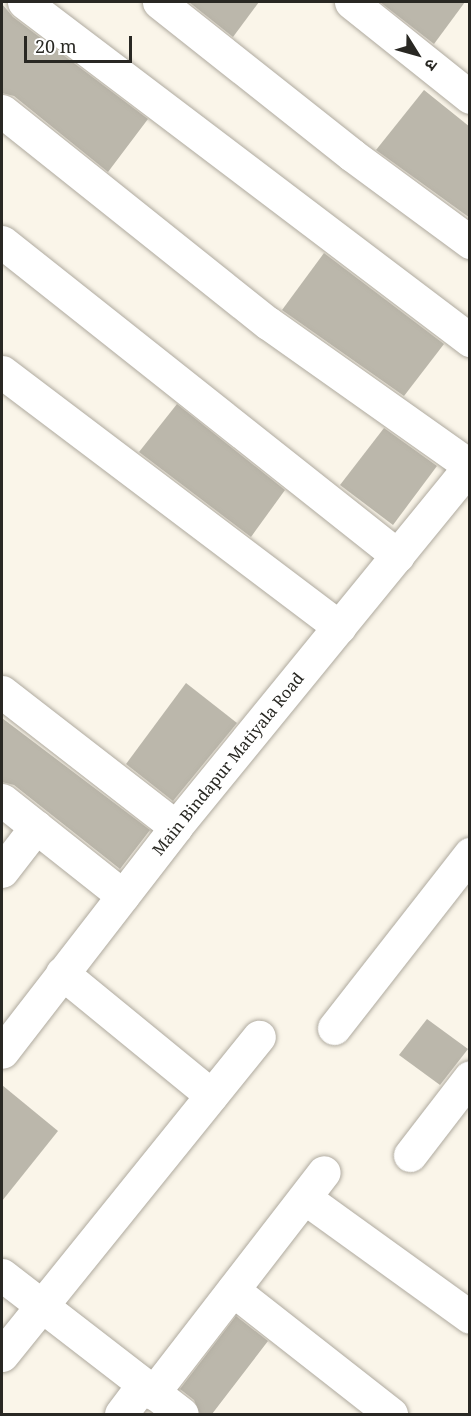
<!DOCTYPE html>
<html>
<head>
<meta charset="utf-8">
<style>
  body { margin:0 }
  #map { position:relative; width:471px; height:1416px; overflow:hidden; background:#faf5e9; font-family:"Noto Serif","Noto Sans Devanagari",serif }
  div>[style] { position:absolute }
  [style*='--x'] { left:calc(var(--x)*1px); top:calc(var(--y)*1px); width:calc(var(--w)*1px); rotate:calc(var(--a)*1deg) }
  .building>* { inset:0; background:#bbb7ab }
  .roads { filter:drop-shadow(0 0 2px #afaa9f) drop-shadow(0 0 2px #afaa9f) }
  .street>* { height:33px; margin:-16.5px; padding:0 16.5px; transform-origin:16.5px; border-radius:16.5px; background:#fff }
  span { translate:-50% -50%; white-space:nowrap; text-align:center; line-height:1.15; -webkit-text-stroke:4.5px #fff; paint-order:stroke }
  .street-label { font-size:16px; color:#292823 }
  .frame { position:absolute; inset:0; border:3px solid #292823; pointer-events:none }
  .north { position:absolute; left:387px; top:24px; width:60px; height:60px; -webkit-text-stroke:4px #fff; paint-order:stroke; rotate:127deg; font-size:16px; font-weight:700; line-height:24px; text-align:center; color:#292823 }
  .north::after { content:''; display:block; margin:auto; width:21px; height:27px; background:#292823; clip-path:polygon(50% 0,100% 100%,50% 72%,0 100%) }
  .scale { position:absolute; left:24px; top:36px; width:108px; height:27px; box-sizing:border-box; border:3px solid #292823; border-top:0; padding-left:8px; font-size:18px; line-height:21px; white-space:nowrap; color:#292823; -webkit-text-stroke:4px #fff; paint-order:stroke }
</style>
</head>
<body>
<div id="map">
  <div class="building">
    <div style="clip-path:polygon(189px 2px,259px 2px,233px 37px)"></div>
    <div style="clip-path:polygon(380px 2px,465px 2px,434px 44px)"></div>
    <div style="clip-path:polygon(2px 4px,13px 17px,148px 119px,108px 172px,14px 96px,2px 93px)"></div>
    <div style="clip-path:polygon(424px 90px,470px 127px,470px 218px,376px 150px)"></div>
    <div style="clip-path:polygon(324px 253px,444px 344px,404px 396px,282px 310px)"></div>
    <div style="clip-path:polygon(177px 404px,285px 490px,251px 537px,139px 452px)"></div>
    <div style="clip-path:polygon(384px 428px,437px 466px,393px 525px,340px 485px)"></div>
    <div style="clip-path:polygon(186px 683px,237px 723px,173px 801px,126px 764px)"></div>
    <div style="clip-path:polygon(2px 718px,150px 830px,120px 869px,14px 785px,2px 782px)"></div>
    <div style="clip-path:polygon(427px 1019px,468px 1049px,440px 1085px,399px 1055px)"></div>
    <div style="clip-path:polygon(2px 1085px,58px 1131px,2px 1201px)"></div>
    <div style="clip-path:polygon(236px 1316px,268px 1341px,212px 1414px,200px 1414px,194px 1400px,180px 1389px)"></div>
  </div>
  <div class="roads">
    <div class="street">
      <div style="--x:24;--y:2;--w:560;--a:37.16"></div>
      <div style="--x:159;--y:2;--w:246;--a:38.4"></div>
      <div style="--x:352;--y:155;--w:147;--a:36.4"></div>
      <div style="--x:351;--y:2;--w:152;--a:38.6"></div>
      <div style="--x:2;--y:111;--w:340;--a:38.6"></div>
      <div style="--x:268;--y:323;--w:247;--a:35.3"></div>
      <div style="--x:470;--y:466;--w:466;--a:129.2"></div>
      <div style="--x:176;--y:827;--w:284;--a:127.7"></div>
      <div style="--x:2;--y:242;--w:505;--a:38.41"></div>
      <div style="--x:2;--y:372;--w:423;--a:37.1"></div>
      <div style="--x:2;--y:692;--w:220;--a:37.8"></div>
      <div style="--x:2;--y:800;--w:154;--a:38.4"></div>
      <div style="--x:2;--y:871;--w:56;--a:-52.3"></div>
      <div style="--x:62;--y:973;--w:193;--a:39.3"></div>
      <div style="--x:334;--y:1028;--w:221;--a:-52"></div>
      <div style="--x:410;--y:1155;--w:98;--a:-52.4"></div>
      <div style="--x:305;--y:1198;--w:203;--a:35.8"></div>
      <div style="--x:2;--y:1275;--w:227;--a:37.7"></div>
      <div style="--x:233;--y:1290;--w:201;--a:38.1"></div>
      <div style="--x:2;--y:1355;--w:409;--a:-51.1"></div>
      <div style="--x:153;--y:1393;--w:279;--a:-52.3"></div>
      <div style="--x:121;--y:1414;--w:36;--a:-53"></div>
    </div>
  </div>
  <div class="street-label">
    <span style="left:228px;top:764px;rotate:-51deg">Main Bindapur Matiyala Road</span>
  </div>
  <div class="frame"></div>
  <div class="north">उ</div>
  <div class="scale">20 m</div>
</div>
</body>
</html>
